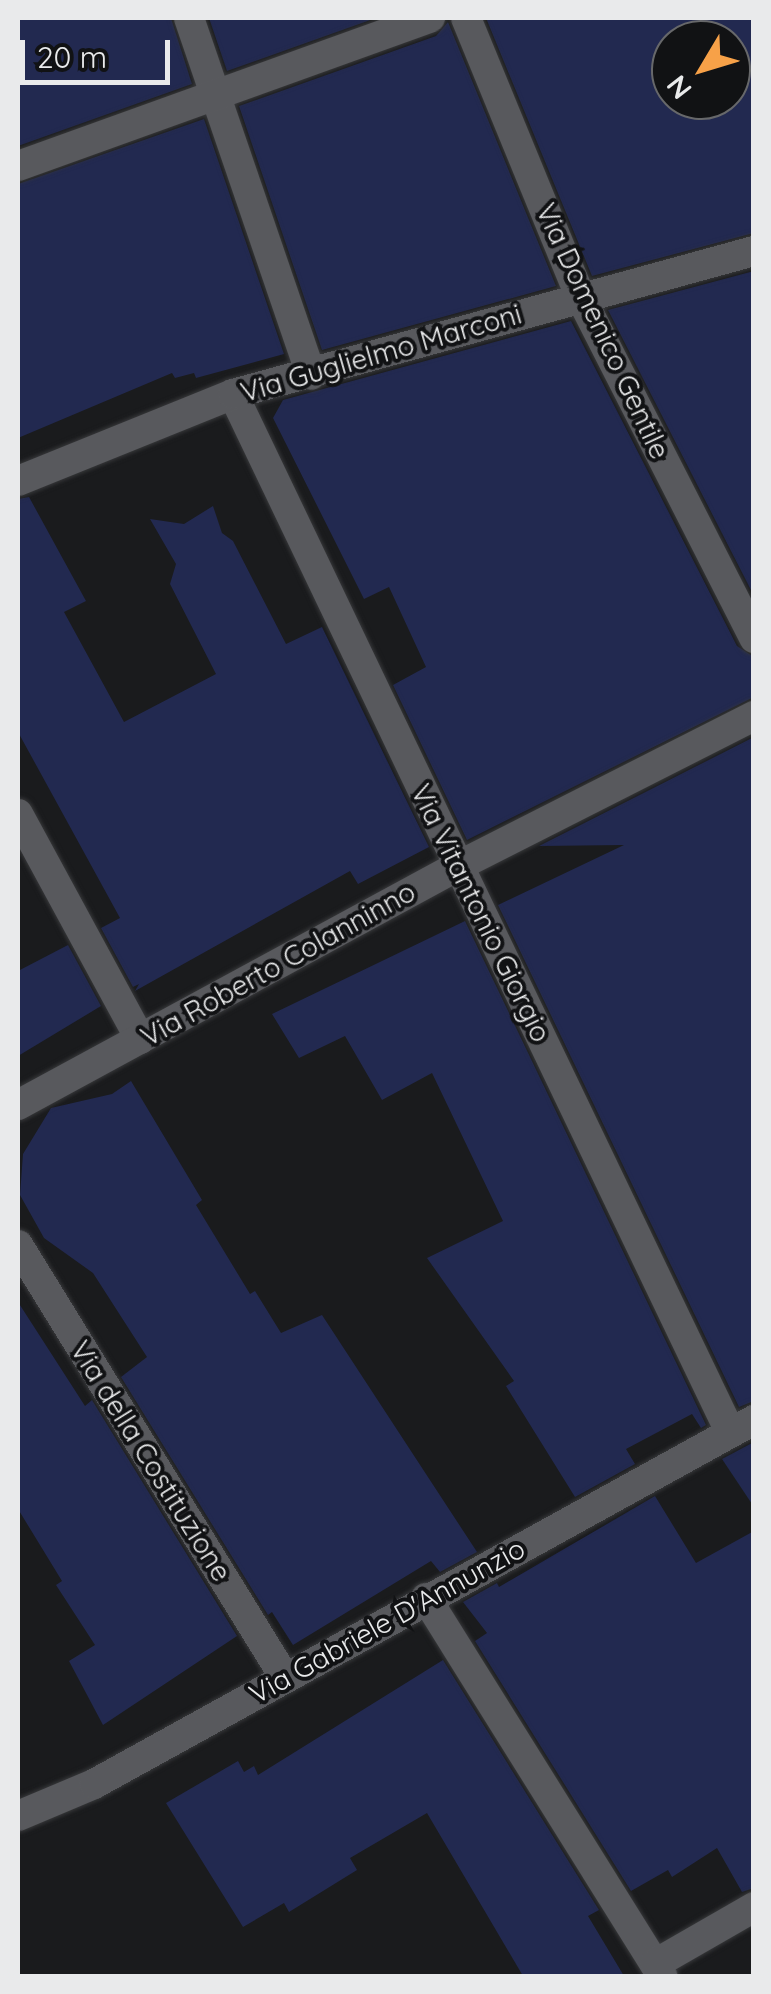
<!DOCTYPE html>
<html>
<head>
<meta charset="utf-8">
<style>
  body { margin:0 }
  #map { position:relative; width:771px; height:1994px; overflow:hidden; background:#1a1b1d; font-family:Quicksand,sans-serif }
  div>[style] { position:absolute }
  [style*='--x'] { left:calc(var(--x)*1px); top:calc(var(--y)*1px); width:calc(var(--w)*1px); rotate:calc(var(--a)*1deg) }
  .building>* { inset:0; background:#222950 }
  .roads { filter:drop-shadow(0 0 2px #37383a) drop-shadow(0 0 2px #37383a) }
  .street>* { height:30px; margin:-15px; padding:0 15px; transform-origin:15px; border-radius:15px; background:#58595d }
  span { translate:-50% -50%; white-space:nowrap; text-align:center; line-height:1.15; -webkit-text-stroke:8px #111214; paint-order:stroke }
  .street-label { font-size:28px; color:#e9eaeb }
  .frame { position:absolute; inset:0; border:20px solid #e9eaeb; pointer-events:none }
  .north { position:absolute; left:651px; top:20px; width:100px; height:100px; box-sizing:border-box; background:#111214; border:2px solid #67686a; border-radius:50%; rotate:232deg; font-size:28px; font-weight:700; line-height:40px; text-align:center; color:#e9eaeb }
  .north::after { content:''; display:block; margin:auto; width:35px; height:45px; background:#f7a148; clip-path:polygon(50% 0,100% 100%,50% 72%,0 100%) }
  .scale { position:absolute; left:20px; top:40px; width:150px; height:45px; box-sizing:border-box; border:5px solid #e9eaeb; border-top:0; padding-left:12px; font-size:30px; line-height:35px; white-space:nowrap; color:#e9eaeb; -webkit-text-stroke:8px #111214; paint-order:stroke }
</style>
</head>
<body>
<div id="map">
  <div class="building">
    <div style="clip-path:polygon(18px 18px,171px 18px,192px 84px,18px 146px)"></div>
    <div style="clip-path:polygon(209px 18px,376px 18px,227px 71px)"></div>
    <div style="clip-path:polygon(evenodd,486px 18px,754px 18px,754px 233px,592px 276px,486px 18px,671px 40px,731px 40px,731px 100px,671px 100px,671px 40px)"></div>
    <div style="clip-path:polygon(448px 22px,556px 286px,322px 350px,239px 106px,436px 36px)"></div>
    <div style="clip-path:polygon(204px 119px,284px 354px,196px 378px,194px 373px,175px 378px,172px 373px,18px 438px,18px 184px)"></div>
    <div style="clip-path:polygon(754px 271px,754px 596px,608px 310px)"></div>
    <div style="clip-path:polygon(571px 321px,737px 646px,754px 657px,754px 697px,467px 840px,393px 685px,426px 667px,389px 587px,364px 599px,273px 418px,283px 400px)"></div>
    <div style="clip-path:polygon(29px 497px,86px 601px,64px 612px,124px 722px,216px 674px,170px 584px,176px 564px,150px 519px,184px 524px,213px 506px,222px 533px,233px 541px,286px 644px,322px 627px,429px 847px,358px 884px,350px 871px,135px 991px,139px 984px,133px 987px,101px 928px,120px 918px,18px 732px,18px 499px)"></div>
    <div style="clip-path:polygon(754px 737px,754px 1401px,739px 1407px,498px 905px,624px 845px,539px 846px)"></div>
    <div style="clip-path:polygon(465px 921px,706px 1425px,701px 1428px,692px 1414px,626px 1449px,635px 1464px,575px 1497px,506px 1386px,514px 1381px,427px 1258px,503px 1221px,432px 1073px,382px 1100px,345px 1036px,299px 1058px,272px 1014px)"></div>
    <div style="clip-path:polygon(68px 945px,101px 1006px,18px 1056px,18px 971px)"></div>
    <div style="clip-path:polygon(131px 1081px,202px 1200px,196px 1205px,250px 1294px,255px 1291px,281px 1333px,322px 1315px,477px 1552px,440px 1572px,431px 1561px,293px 1645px,272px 1612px,268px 1615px,121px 1377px,147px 1357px,93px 1273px,44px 1238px,20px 1195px,23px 1154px,51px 1108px,112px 1094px)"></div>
    <div style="clip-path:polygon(18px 1302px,85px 1406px,92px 1400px,237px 1636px,103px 1725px,69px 1661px,95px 1645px,56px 1585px,62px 1581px,18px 1509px)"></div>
    <div style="clip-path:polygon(754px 1442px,754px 1507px,722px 1459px)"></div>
    <div style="clip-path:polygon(655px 1496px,696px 1563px,754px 1531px,754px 1888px,742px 1892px,717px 1848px,672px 1877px,668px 1870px,631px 1891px,475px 1641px,487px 1633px,463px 1602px,497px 1583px,499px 1587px)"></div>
    <div style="clip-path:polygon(443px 1660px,599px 1910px,588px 1916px,624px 1976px,523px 1976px,427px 1813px,350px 1858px,357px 1870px,289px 1912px,284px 1903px,243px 1927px,166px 1803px,238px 1761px,244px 1772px,254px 1766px,258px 1775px)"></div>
  </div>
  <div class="roads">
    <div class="street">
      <div style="--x:189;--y:18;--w:377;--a:71.1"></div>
      <div style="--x:466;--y:18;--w:300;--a:67.7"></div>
      <div style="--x:580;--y:296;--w:384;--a:63"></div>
      <div style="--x:18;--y:166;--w:438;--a:-19.8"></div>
      <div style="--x:233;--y:394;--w:1151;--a:64.41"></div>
      <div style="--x:18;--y:481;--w:232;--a:-22"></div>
      <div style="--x:233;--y:394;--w:540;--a:-15.35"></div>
      <div style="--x:18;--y:814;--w:256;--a:61.5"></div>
      <div style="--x:18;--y:1105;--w:501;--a:-28.51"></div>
      <div style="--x:458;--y:866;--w:332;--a:-26.9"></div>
      <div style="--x:18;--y:1245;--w:509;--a:58.34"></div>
      <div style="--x:426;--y:1598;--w:446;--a:58"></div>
      <div style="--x:18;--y:1816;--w:82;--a:-22.8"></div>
      <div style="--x:94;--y:1784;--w:754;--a:-28.88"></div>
      <div style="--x:655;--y:1964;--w:114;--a:-29.9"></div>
    </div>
  </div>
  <div class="street-label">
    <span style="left:603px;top:331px;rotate:65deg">Via Domenico Gentile</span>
    <span style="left:381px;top:353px;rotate:-16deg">Via Guglielmo Marconi</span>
    <span style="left:481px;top:913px;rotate:64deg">Via Vitantonio Giorgio</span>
    <span style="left:278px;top:964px;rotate:-29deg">Via Roberto Colanninno</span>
    <span style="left:151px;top:1461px;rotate:58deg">Via della Costituzione</span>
    <span style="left:387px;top:1621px;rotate:-29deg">Via Gabriele D'Annunzio</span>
  </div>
  <div class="frame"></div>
  <div class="north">N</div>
  <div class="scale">20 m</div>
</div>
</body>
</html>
